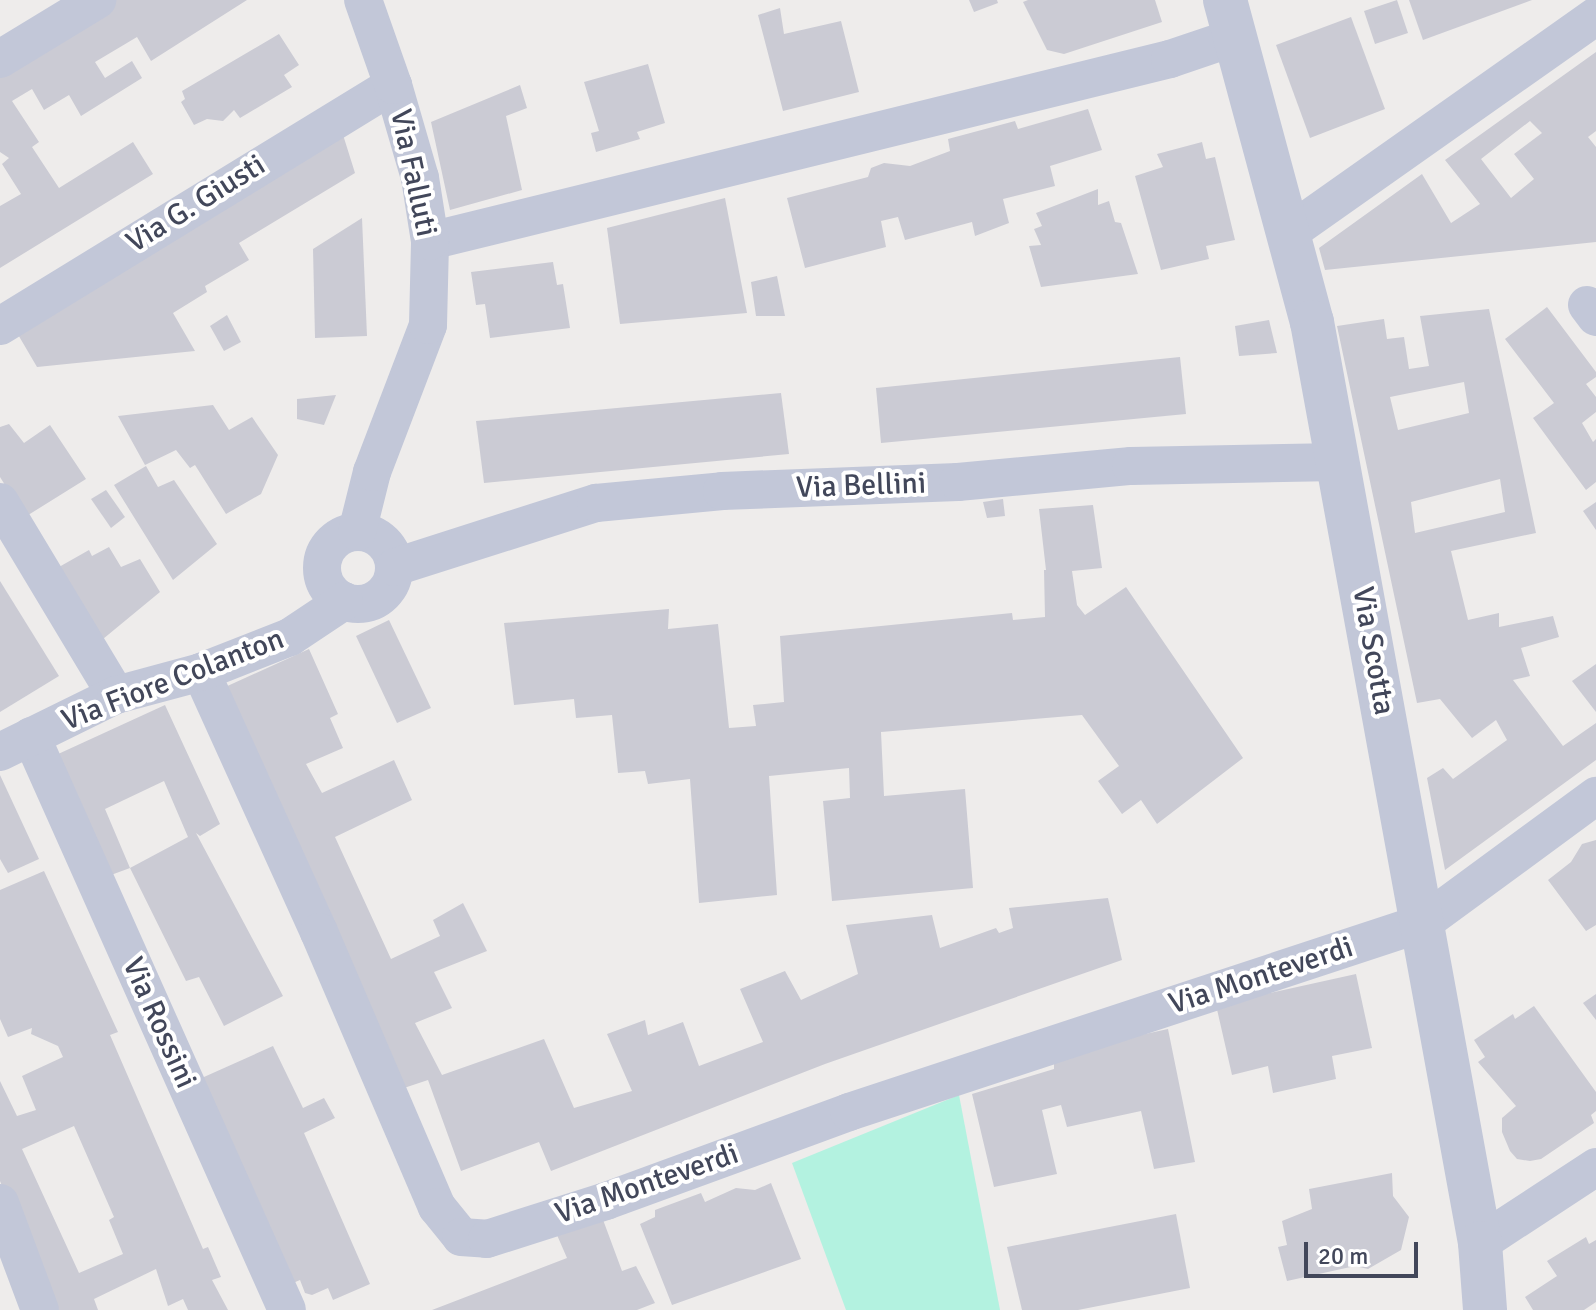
<!DOCTYPE html>
<html>
<head>
<meta charset="utf-8">
<style>
  body { margin:0 }
  #map { position:relative; width:1596px; height:1310px; overflow:hidden; background:#eeeceb; font-family:Signika,sans-serif }
  div>[style] { position:absolute }
  [style*='--x'] { left:calc(var(--x)*1px); top:calc(var(--y)*1px); width:calc(var(--w)*1px); rotate:calc(var(--a)*1deg) }
  .green>* { inset:0; background:#b3f2e0 }
  .building>* { inset:0; background:#cbcbd4 }
  .minor>* { height:38px; margin:-19px; padding:0 19px; transform-origin:19px; border-radius:19px; background:#c2c7d8 }
  .minor>.ring { margin:-19px; padding:0; box-sizing:content-box; background:none; border:38px solid #c2c7d8; border-radius:50% }
  .tertiary>* { height:44px; margin:-22px; padding:0 22px; transform-origin:22px; border-radius:22px; background:#c2c7d8 }
  span { translate:-50% -50%; white-space:nowrap; text-align:center; line-height:1.15; -webkit-text-stroke:8px #fff; paint-order:stroke }
  .street-label { font-size:30px; color:#42475a }
  .scale { position:absolute; left:1304px; top:1242px; width:114px; height:36px; box-sizing:border-box; border:4px solid #42475a; border-top:0; padding-left:10px; font-size:24px; line-height:28px; white-space:nowrap; color:#42475a; -webkit-text-stroke:6px #fff; paint-order:stroke }
</style>
</head>
<body>
<div id="map">
  <div class="green">
    <div style="clip-path:polygon(959px 1095px,1000px 1310px,846px 1310px,792px 1163px)"></div>
  </div>
  <div class="building">
    <div style="clip-path:polygon(112px 0,247px 0,151px 61px,137px 37px,95px 62px,105px 78px,132px 61px,142px 78px,81px 116px,69px 95px,44px 110px,32px 89px,12px 101px,39px 142px,32px 147px,59px 188px,133px 142px,153px 174px,0 268px,0 206px,21px 194px,2px 164px,9px 158px,0 152px,0 68px)"></div>
    <div style="clip-path:polygon(969px 0,997px 0,998px 3px,974px 12px)"></div>
    <div style="clip-path:polygon(1028px 0,1155px 0,1162px 22px,1064px 54px,1047px 50px,1023px 2px)"></div>
    <div style="clip-path:polygon(1397px 0,1408px 33px,1375px 44px,1364px 11px)"></div>
    <div style="clip-path:polygon(1409px 0,1532px 0,1423px 40px)"></div>
    <div style="clip-path:polygon(780px 8px,784px 34px,841px 21px,859px 92px,783px 111px,758px 15px)"></div>
    <div style="clip-path:polygon(1351px 17px,1385px 109px,1310px 138px,1276px 45px)"></div>
    <div style="clip-path:polygon(279px 34px,299px 65px,284px 75px,292px 87px,240px 118px,234px 110px,223px 121px,207px 119px,194px 125px,181px 102px,185px 99px,182px 91px)"></div>
    <div style="clip-path:polygon(evenodd,1596px 52px,1596px 131px,1588px 137px,1596px 147px,1596px 242px,1325px 270px,1319px 248px,1422px 174px,1451px 223px,1480px 204px,1445px 160px,1596px 52px,1530px 121px,1542px 133px,1514px 154px,1534px 179px,1511px 198px,1481px 159px,1530px 121px)"></div>
    <div style="clip-path:polygon(648px 64px,665px 123px,637px 132px,640px 139px,596px 152px,591px 133px,599px 131px,584px 82px)"></div>
    <div style="clip-path:polygon(520px 85px,527px 108px,506px 116px,522px 190px,450px 210px,431px 122px)"></div>
    <div style="clip-path:polygon(1088px 109px,1102px 150px,1050px 166px,1055px 186px,1003px 199px,1009px 223px,975px 236px,972px 222px,905px 240px,898px 217px,881px 221px,886px 247px,805px 268px,787px 198px,868px 177px,871px 168px,884px 163px,910px 166px,950px 151px,948px 139px,1015px 121px,1018px 129px)"></div>
    <div style="clip-path:polygon(339px 122px,355px 173px,239px 243px,249px 260px,205px 286px,207px 292px,173px 313px,195px 351px,37px 367px,13px 326px)"></div>
    <div style="clip-path:polygon(1202px 142px,1206px 159px,1215px 157px,1235px 240px,1206px 246px,1209px 259px,1161px 270px,1135px 176px,1163px 167px,1157px 154px)"></div>
    <div style="clip-path:polygon(1098px 189px,1098px 205px,1109px 201px,1115px 222px,1121px 223px,1138px 274px,1041px 287px,1029px 246px,1041px 245px,1034px 229px,1042px 226px,1036px 213px)"></div>
    <div style="clip-path:polygon(725px 198px,747px 313px,620px 324px,607px 228px)"></div>
    <div style="clip-path:polygon(362px 218px,367px 336px,315px 338px,313px 249px)"></div>
    <div style="clip-path:polygon(553px 262px,557px 285px,563px 284px,570px 328px,490px 338px,485px 304px,476px 305px,471px 272px)"></div>
    <div style="clip-path:polygon(777px 276px,785px 316px,756px 316px,751px 282px)"></div>
    <div style="clip-path:polygon(1547px 307px,1596px 372px,1596px 377px,1586px 384px,1596px 397px,1596px 412px,1582px 423px,1593px 442px,1596px 439px,1596px 482px,1586px 490px,1533px 418px,1554px 403px,1505px 339px)"></div>
    <div style="clip-path:polygon(evenodd,1489px 309px,1536px 533px,1451px 551px,1468px 620px,1499px 613px,1499px 627px,1553px 616px,1559px 637px,1521px 648px,1530px 676px,1513px 680px,1563px 746px,1596px 723px,1596px 760px,1445px 870px,1427px 778px,1443px 768px,1453px 779px,1507px 740px,1496px 720px,1472px 738px,1440px 699px,1417px 703px,1337px 326px,1384px 319px,1387px 339px,1404px 337px,1409px 369px,1429px 366px,1420px 316px,1489px 309px,1464px 382px,1469px 413px,1398px 430px,1390px 397px,1464px 382px,1489px 309px,1500px 479px,1505px 512px,1415px 533px,1411px 502px,1500px 479px)"></div>
    <div style="clip-path:polygon(227px 315px,241px 342px,224px 351px,210px 326px)"></div>
    <div style="clip-path:polygon(1269px 320px,1277px 353px,1239px 356px,1235px 326px)"></div>
    <div style="clip-path:polygon(1180px 357px,1186px 414px,881px 443px,876px 388px)"></div>
    <div style="clip-path:polygon(781px 393px,789px 454px,484px 483px,476px 421px)"></div>
    <div style="clip-path:polygon(336px 395px,324px 425px,297px 419px,297px 399px)"></div>
    <div style="clip-path:polygon(213px 405px,229px 430px,252px 417px,278px 455px,261px 494px,226px 514px,195px 465px,190px 468px,176px 450px,145px 465px,118px 416px)"></div>
    <div style="clip-path:polygon(9px 424px,24px 443px,50px 425px,86px 479px,25px 517px,0 477px,0 427px)"></div>
    <div style="clip-path:polygon(146px 466px,158px 487px,174px 480px,217px 544px,173px 580px,114px 485px)"></div>
    <div style="clip-path:polygon(106px 490px,125px 517px,111px 528px,91px 499px)"></div>
    <div style="clip-path:polygon(1003px 499px,1005px 516px,987px 518px,983px 502px)"></div>
    <div style="clip-path:polygon(1596px 502px,1596px 530px,1583px 511px)"></div>
    <div style="clip-path:polygon(1093px 505px,1102px 568px,1072px 571px,1077px 605px,1085px 615px,1126px 587px,1243px 758px,1157px 824px,1141px 800px,1122px 814px,1098px 781px,1119px 766px,1082px 715px,881px 732px,884px 796px,965px 789px,973px 888px,832px 901px,823px 801px,850px 798px,849px 768px,769px 776px,777px 895px,699px 903px,690px 779px,648px 784px,645px 771px,618px 773px,612px 715px,576px 718px,574px 699px,514px 705px,504px 623px,669px 609px,668px 629px,718px 624px,729px 728px,756px 726px,753px 705px,784px 702px,780px 636px,1012px 613px,1013px 620px,1045px 617px,1044px 570px,1046px 570px,1039px 509px)"></div>
    <div style="clip-path:polygon(109px 547px,121px 567px,140px 559px,160px 592px,103px 639px,59px 567px,89px 550px,92px 556px)"></div>
    <div style="clip-path:polygon(0 581px,59px 676px,0 712px)"></div>
    <div style="clip-path:polygon(389px 620px,431px 708px,397px 723px,356px 636px)"></div>
    <div style="clip-path:polygon(309px 649px,338px 714px,330px 718px,343px 748px,306px 764px,322px 793px,394px 760px,412px 800px,335px 837px,391px 959px,440px 936px,433px 920px,463px 903px,487px 951px,434px 972px,452px 1008px,415px 1023px,442px 1075px,544px 1039px,574px 1108px,632px 1091px,607px 1034px,645px 1020px,648px 1035px,683px 1022px,699px 1066px,763px 1042px,740px 989px,785px 971px,801px 1000px,858px 974px,846px 925px,932px 915px,940px 948px,996px 928px,999px 933px,1013px 928px,1009px 908px,1108px 898px,1122px 960px,825px 1064px,551px 1171px,539px 1142px,461px 1171px,428px 1080px,404px 1088px,223px 688px)"></div>
    <div style="clip-path:polygon(1596px 664px,1596px 712px,1572px 681px)"></div>
    <div style="clip-path:polygon(165px 705px,220px 824px,200px 836px,196px 833px,283px 996px,224px 1026px,199px 977px,186px 981px,130px 868px,188px 837px,164px 781px,105px 809px,130px 868px,111px 875px,56px 755px)"></div>
    <div style="clip-path:polygon(0 775px,39px 859px,8px 873px,0 859px)"></div>
    <div style="clip-path:polygon(1596px 840px,1596px 925px,1586px 931px,1548px 880px,1571px 862px,1582px 844px)"></div>
    <div style="clip-path:polygon(evenodd,44px 871px,118px 1032px,110px 1035px,203px 1249px,208px 1247px,221px 1277px,212px 1280px,228px 1310px,188px 1310px,183px 1299px,168px 1306px,156px 1269px,94px 1299px,98px 1310px,53px 1310px,0 1181px,0 1081px,17px 1116px,36px 1110px,22px 1076px,63px 1057px,58px 1046px,31px 1034px,32px 1028px,8px 1037px,0 1019px,0 890px,44px 871px,74px 1126px,114px 1217px,109px 1220px,123px 1254px,79px 1273px,22px 1149px,74px 1126px)"></div>
    <div style="clip-path:polygon(1356px 974px,1372px 1048px,1332px 1056px,1336px 1079px,1273px 1093px,1268px 1066px,1232px 1075px,1216px 1005px)"></div>
    <div style="clip-path:polygon(1596px 994px,1596px 1020px,1583px 1003px)"></div>
    <div style="clip-path:polygon(1534px 1006px,1596px 1092px,1596px 1111px,1591px 1115px,1594px 1123px,1541px 1159px,1530px 1161px,1517px 1159px,1510px 1151px,1502px 1132px,1502px 1118px,1516px 1106px,1478px 1062px,1485px 1057px,1474px 1040px,1513px 1014px,1515px 1019px)"></div>
    <div style="clip-path:polygon(1168px 1029px,1195px 1162px,1154px 1169px,1141px 1111px,1067px 1127px,1061px 1105px,1042px 1110px,1057px 1174px,994px 1187px,972px 1094px,1054px 1069px,1054px 1054px)"></div>
    <div style="clip-path:polygon(273px 1046px,303px 1108px,324px 1098px,335px 1118px,304px 1133px,370px 1284px,333px 1300px,328px 1288px,312px 1295px,305px 1293px,300px 1280px,286px 1286px,195px 1081px)"></div>
    <div style="clip-path:polygon(1392px 1173px,1393px 1196px,1409px 1217px,1401px 1250px,1368px 1269px,1355px 1266px,1287px 1281px,1278px 1247px,1287px 1245px,1282px 1221px,1312px 1209px,1309px 1189px)"></div>
    <div style="clip-path:polygon(771px 1183px,801px 1259px,672px 1305px,640px 1224px,655px 1217px,655px 1210px,701px 1193px,705px 1202px,736px 1188px,755px 1190px)"></div>
    <div style="clip-path:polygon(1176px 1214px,1190px 1288px,1078px 1310px,1022px 1310px,1007px 1247px)"></div>
    <div style="clip-path:polygon(602px 1217px,622px 1271px,636px 1266px,655px 1303px,637px 1310px,432px 1310px,567px 1258px,557px 1235px)"></div>
    <div style="clip-path:polygon(1586px 1237px,1589px 1244px,1596px 1240px,1596px 1302px,1584px 1310px,1533px 1310px,1525px 1297px,1557px 1276px,1547px 1261px)"></div>
  </div>
  <div class="minor">
    <div style="--x:0;--y:59;--w:114;--a:-31.3"></div>
    <div style="--x:1290;--y:232;--w:375;--a:-35.2"></div>
    <div style="--x:430;--y:241;--w:762;--a:-13.82"></div>
    <div style="--x:1170;--y:59;--w:69;--a:-18.7"></div>
    <div style="--x:1587;--y:305;--w:15;--a:53"></div>
    <div style="--x:0;--y:326;--w:461;--a:-31.5"></div>
    <div style="--x:0;--y:502;--w:225;--a:59"></div>
    <div class="ring" style="left:322px;top:532px;width:34px;height:34px"></div>
    <div style="--x:357;--y:532;--w:62;--a:-76"></div>
    <div style="--x:372;--y:472;--w:157;--a:-69.1"></div>
    <div style="--x:428;--y:325;--w:84;--a:-88.6"></div>
    <div style="--x:430;--y:241;--w:64;--a:-99"></div>
    <div style="--x:420;--y:178;--w:97;--a:-106.2"></div>
    <div style="--x:393;--y:85;--w:90;--a:-109.4"></div>
    <div style="--x:395;--y:567;--w:211;--a:-17.7"></div>
    <div style="--x:596;--y:503;--w:127;--a:-5.4"></div>
    <div style="--x:722;--y:491;--w:236;--a:-2.2"></div>
    <div style="--x:958;--y:482;--w:174;--a:-5.3"></div>
    <div style="--x:1131;--y:466;--w:207;--a:-1.1"></div>
    <div style="--x:201;--y:672;--w:286;--a:65.6"></div>
    <div style="--x:319;--y:932;--w:299;--a:66.8"></div>
    <div style="--x:437;--y:1207;--w:38;--a:51"></div>
    <div style="--x:461;--y:1237;--w:26;--a:4"></div>
    <div style="--x:487;--y:1239;--w:125;--a:-17.7"></div>
    <div style="--x:606;--y:1201;--w:259;--a:-20.1"></div>
    <div style="--x:849;--y:1112;--w:604;--a:-18.23"></div>
    <div style="--x:1423;--y:923;--w:215;--a:-36.3"></div>
    <div style="--x:31;--y:736;--w:628;--a:65.96"></div>
    <div style="--x:0;--y:752;--w:129;--a:-26.2"></div>
    <div style="--x:116;--y:695;--w:88;--a:-15.1"></div>
    <div style="--x:201;--y:672;--w:96;--a:-21.5"></div>
    <div style="--x:290;--y:637;--w:65;--a:-33.7"></div>
    <div style="--x:0;--y:1203;--w:114;--a:69.5"></div>
    <div style="--x:1480;--y:1243;--w:139;--a:-33.2"></div>
  </div>
  <div class="tertiary">
    <div style="--x:1225;--y:0;--w:334;--a:74.9"></div>
    <div style="--x:1312;--y:322;--w:936;--a:79.66"></div>
    <div style="--x:1480;--y:1243;--w:67;--a:85.7"></div>
  </div>
  <div class="street-label">
    <span style="left:413px;top:173px;rotate:78deg">Via Falluti</span>
    <span style="left:196px;top:204px;rotate:-32deg">Via G. Giusti</span>
    <span style="left:861px;top:486px;rotate:-2deg">Via Bellini</span>
    <span style="left:1373px;top:651px;rotate:80deg">Via Scotta</span>
    <span style="left:173px;top:680px;rotate:-21deg">Via Fiore Colanton</span>
    <span style="left:1261px;top:976px;rotate:-18deg">Via Monteverdi</span>
    <span style="left:159px;top:1023px;rotate:66deg">Via Rossini</span>
    <span style="left:647px;top:1184px;rotate:-19deg">Via Monteverdi</span>
  </div>
  <div class="scale">20 m</div>
</div>
</body>
</html>
